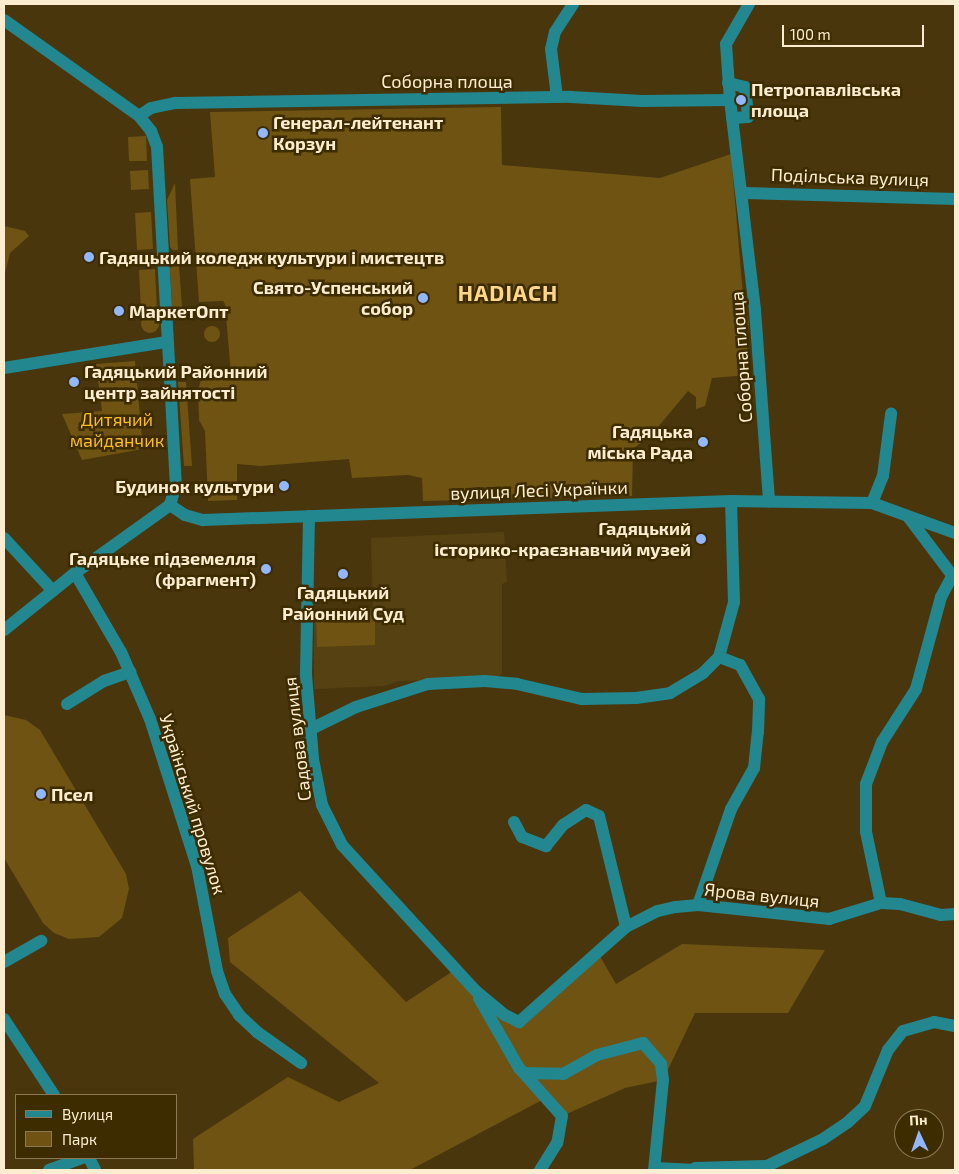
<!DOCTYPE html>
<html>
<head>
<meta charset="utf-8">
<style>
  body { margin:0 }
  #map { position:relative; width:959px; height:1174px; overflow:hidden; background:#49360d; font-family:"Exo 2",sans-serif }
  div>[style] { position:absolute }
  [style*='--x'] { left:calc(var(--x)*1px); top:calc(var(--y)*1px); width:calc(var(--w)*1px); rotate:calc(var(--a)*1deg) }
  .built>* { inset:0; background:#554112 }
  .green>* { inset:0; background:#6f5313 }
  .round { border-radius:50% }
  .minor>* { height:12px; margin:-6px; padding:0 6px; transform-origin:6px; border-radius:6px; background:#23878f }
  .dots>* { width:14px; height:14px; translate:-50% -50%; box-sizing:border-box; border:2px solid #3e2c01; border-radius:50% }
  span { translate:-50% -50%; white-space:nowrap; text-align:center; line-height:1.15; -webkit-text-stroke:5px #3e2c01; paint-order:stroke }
  .street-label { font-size:18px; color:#fdedd0 }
  .poi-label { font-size:18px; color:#fdedd0; font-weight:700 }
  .left { translate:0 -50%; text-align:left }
  .right { translate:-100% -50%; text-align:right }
  .park-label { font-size:18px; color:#fcbd21 }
  .district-label { font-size:22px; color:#fed78b; font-weight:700; letter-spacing:1px }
  .frame { position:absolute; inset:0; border:5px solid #fdedd0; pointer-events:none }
  .legend { position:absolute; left:15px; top:1094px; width:162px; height:65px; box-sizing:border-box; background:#3e2c01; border:1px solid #8a7954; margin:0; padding:6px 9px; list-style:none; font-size:15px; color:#fdedd0 }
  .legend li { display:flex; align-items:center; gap:10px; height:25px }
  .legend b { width:25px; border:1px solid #8a7954 }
  .north { position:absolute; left:894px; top:1109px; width:50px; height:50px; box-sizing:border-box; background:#3e2c01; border:1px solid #8a7954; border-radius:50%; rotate:357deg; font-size:14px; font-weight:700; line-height:20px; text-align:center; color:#fdedd0 }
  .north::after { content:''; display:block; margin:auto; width:18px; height:22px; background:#93b7fd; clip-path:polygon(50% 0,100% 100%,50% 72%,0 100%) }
  .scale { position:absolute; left:782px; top:25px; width:142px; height:22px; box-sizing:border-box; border:2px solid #fdedd0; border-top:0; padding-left:6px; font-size:15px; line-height:18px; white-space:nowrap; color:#fdedd0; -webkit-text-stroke:4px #3e2c01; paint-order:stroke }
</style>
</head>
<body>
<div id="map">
  <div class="built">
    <div style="clip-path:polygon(504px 532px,507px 582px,502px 584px,502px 673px,496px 679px,399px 681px,384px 686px,314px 689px,314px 613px,373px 608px,371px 538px)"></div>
  </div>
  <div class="green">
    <div style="clip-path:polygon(501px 107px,502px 165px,660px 178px,731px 154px,744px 307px,749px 322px,747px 344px,749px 375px,712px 378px,705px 406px,696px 409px,696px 397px,688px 391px,653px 433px,633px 449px,632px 496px,423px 501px,422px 478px,408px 475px,352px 478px,349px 459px,261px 466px,237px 464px,237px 500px,208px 501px,205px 431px,199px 420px,198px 390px,202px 377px,231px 374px,225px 304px,223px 301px,199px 302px,190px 179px,215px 177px,210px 112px)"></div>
    <div style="clip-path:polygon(146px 136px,147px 161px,129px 161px,128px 137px)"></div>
    <div style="clip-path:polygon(148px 170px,149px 189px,131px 190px,130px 171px)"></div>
    <div style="clip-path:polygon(175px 183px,178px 250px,173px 250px,170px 247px,167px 200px)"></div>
    <div style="clip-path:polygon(151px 212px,153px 249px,137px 250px,135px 213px)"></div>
    <div style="clip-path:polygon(4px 226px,25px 231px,29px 236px,10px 253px,4px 277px)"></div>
    <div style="clip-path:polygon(173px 265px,179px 265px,182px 308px,172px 309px,170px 268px)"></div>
    <div style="clip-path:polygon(155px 269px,157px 311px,141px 312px,139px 270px)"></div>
    <div class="round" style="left:141px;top:315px;width:18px;height:18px"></div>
    <div class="round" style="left:204px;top:326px;width:16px;height:16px"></div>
    <div style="clip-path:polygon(135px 361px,143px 449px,82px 460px,62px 414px,102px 411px,96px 364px)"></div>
    <div style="clip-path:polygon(178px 382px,186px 382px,192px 466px,184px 466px)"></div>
    <div style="clip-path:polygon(375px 615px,375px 645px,317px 647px,316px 616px)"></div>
    <div style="clip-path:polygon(4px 715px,26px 720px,40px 730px,126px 874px,129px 889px,122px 918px,99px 937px,69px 939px,54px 933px,43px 923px,4px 858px)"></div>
    <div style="clip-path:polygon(300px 891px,406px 1002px,456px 969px,519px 1022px,598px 953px,616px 984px,682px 944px,825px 950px,788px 1013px,695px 1013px,663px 1080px,625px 1088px,562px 1116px,546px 1098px,410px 1170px,194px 1170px,193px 1139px,288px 1077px,339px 1102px,379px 1083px,230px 962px,228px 938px)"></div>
  </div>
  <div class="minor">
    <div style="--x:4;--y:20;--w:166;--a:35.4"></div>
    <div style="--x:139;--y:116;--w:19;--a:51"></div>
    <div style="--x:151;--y:131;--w:17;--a:69"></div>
    <div style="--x:157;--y:147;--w:339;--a:86.8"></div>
    <div style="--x:176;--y:485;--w:21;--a:107"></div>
    <div style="--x:170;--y:505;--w:117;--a:144.4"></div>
    <div style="--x:75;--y:573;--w:91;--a:141.2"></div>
    <div style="--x:728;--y:83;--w:17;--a:13"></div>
    <div style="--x:745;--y:87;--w:30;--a:84"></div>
    <div style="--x:748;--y:117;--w:16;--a:176"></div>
    <div style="--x:557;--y:97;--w:48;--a:-97.1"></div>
    <div style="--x:551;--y:49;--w:17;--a:-77"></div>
    <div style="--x:555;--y:32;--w:33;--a:-57"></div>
    <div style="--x:730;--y:100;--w:56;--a:-94.1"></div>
    <div style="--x:726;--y:44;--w:46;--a:-60.1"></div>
    <div style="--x:139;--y:116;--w:14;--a:-34"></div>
    <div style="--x:151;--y:108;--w:25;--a:-12"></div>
    <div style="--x:175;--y:103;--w:396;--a:-0.9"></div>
    <div style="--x:571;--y:97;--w:71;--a:3.2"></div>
    <div style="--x:642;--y:101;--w:88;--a:-0.7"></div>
    <div style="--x:730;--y:100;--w:211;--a:83.2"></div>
    <div style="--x:755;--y:310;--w:192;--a:85.8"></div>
    <div style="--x:744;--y:193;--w:211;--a:1.6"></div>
    <div style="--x:4;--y:368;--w:165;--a:-9.1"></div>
    <div style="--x:872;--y:503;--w:29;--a:-68"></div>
    <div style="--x:883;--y:476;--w:63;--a:-82.6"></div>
    <div style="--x:170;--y:505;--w:18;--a:34"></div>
    <div style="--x:185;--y:515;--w:19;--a:16"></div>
    <div style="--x:203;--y:520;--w:528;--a:-2.06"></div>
    <div style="--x:731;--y:501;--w:141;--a:0.8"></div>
    <div style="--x:872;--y:503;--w:88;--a:19.9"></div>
    <div style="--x:309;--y:516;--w:159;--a:91.1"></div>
    <div style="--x:306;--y:675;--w:84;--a:85.2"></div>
    <div style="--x:313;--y:759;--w:47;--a:78.9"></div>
    <div style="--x:322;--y:805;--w:45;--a:63.4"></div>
    <div style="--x:342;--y:845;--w:198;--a:47.5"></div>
    <div style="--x:476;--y:991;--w:38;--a:40"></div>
    <div style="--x:505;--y:1015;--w:16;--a:27"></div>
    <div style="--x:519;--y:1022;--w:143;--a:-41.6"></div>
    <div style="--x:626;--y:927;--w:36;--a:-27"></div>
    <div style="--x:658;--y:911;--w:18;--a:-13"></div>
    <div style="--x:676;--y:907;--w:22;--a:-5"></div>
    <div style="--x:698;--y:905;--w:132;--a:6.1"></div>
    <div style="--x:829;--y:919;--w:54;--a:-17.1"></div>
    <div style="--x:881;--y:903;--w:19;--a:3"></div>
    <div style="--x:900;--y:904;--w:42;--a:15"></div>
    <div style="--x:941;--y:915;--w:14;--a:-4"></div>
    <div style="--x:909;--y:518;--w:76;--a:53"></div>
    <div style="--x:4;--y:538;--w:72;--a:47.2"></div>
    <div style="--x:75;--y:573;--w:91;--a:59.8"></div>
    <div style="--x:121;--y:652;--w:73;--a:66.6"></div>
    <div style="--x:150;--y:719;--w:154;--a:72.3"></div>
    <div style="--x:197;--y:866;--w:107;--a:79.2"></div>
    <div style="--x:217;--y:971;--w:24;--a:71"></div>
    <div style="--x:225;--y:994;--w:25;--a:56"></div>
    <div style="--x:239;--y:1015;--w:25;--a:43"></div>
    <div style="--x:257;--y:1032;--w:54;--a:35.2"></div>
    <div style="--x:719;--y:657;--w:57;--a:-74.7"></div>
    <div style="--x:734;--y:602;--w:101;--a:-91.7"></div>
    <div style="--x:67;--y:704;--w:44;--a:-31.9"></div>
    <div style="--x:104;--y:681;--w:28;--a:-19"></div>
    <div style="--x:311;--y:729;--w:50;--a:-26.1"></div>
    <div style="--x:356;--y:707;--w:76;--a:-17.7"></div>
    <div style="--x:428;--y:684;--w:57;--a:-3"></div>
    <div style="--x:485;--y:681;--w:32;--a:5"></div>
    <div style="--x:517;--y:684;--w:67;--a:13"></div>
    <div style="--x:582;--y:699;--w:54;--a:-1.1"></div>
    <div style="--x:636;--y:698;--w:34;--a:-8"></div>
    <div style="--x:670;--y:693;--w:39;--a:-31"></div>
    <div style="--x:703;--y:673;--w:23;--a:-45"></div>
    <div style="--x:514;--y:822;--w:17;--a:62"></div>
    <div style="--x:522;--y:837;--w:26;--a:21"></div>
    <div style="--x:546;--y:846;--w:27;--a:-51"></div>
    <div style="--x:563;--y:825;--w:27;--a:-33"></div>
    <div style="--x:586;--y:810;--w:14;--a:25"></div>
    <div style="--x:599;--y:816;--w:114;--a:76.3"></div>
    <div style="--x:881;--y:903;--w:73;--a:-101.9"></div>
    <div style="--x:866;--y:832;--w:48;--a:-90"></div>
    <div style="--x:866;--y:784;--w:45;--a:-69.1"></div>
    <div style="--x:882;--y:742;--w:63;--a:-57.3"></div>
    <div style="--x:916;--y:689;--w:95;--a:-74.8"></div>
    <div style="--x:941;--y:597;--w:24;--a:-62"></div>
    <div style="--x:698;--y:905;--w:102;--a:-71"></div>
    <div style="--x:731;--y:809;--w:47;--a:-60.7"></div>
    <div style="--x:754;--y:768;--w:36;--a:-84"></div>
    <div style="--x:758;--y:732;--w:33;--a:-88"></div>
    <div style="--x:759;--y:699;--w:39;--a:-119"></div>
    <div style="--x:740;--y:665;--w:22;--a:-159"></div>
    <div style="--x:4;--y:962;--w:43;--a:-29.6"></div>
    <div style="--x:479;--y:998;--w:81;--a:60.3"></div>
    <div style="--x:519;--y:1068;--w:64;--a:48.1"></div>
    <div style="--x:562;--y:1116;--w:27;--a:100"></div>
    <div style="--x:557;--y:1143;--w:32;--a:122"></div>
    <div style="--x:4;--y:1019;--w:91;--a:56.7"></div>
    <div style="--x:524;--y:1073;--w:39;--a:1"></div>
    <div style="--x:563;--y:1074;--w:39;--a:-29"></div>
    <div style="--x:597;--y:1055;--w:48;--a:-14.6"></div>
    <div style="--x:643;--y:1043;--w:28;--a:49"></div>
    <div style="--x:661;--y:1064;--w:16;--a:83"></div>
    <div style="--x:663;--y:1080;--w:90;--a:95.7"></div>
    <div style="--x:89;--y:1158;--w:13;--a:63"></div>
    <div style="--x:655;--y:1168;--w:41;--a:2.8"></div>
    <div style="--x:695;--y:1168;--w:72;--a:-1.6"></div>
    <div style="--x:767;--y:1166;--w:62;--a:-25.7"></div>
    <div style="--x:823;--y:1139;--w:30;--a:-34"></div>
    <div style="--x:848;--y:1122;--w:23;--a:-43"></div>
    <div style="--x:865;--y:1106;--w:61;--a:-67.7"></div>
    <div style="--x:888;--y:1050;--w:24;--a:-52"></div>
    <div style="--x:903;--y:1031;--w:32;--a:-16"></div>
    <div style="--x:934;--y:1022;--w:21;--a:11"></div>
    <div style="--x:49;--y:1170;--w:35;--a:-20"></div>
  </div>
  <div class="dots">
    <div style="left:741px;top:100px;background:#93b7fd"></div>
    <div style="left:263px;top:133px;background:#93b7fd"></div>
    <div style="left:89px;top:257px;background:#93b7fd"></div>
    <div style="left:423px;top:298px;background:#93b7fd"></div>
    <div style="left:119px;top:311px;background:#93b7fd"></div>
    <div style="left:74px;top:382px;background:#93b7fd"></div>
    <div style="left:703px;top:442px;background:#93b7fd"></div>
    <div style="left:284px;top:486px;background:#93b7fd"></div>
    <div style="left:701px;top:539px;background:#93b7fd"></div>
    <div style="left:266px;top:569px;background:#93b7fd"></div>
    <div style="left:343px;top:574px;background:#93b7fd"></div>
    <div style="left:41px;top:794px;background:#93b7fd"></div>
  </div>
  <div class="street-label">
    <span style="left:447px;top:81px">Соборна площа</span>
    <span style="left:850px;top:177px;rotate:2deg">Подільська вулиця</span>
    <span style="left:741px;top:357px;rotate:-94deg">Соборна площа</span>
    <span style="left:539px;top:490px;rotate:-2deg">вулиця Лесі Українки</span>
    <span style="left:297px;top:739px;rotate:-97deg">Садова вулиця</span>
    <span style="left:193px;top:804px;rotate:73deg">Український провулок</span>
    <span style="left:762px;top:895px;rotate:6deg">Ярова вулиця</span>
  </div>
  <div class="poi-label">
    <span class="left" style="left:751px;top:100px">Петропавлівська<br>площа</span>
    <span class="left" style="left:273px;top:133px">Генерал-лейтенант<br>Корзун</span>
    <span class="left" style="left:99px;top:257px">Гадяцький коледж культури і мистецтв</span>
    <span class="right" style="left:413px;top:298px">Свято-Успенський<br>собор</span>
    <span class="left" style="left:129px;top:311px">МаркетОпт</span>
    <span class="left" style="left:84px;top:382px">Гадяцький Районний<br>центр зайнятості</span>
    <span class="right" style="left:693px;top:442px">Гадяцька<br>міська Рада</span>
    <span class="right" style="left:274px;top:486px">Будинок культури</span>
    <span class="right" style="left:691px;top:539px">Гадяцький<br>історико-краєзнавчий музей</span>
    <span class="right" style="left:256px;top:569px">Гадяцьке підземелля<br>(фрагмент)</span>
    <span style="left:343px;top:603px">Гадяцький<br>Районний Суд</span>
    <span class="left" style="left:51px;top:794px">Псел</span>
  </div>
  <div class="park-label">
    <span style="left:117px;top:430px">Дитячий<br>майданчик</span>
  </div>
  <div class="district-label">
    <span style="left:508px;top:293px">HADIACH</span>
  </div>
  <div class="frame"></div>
  <ul class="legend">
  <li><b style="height:6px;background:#23878f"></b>Вулиця</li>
  <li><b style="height:14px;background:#6f5313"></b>Парк</li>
  </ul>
  <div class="north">Пн</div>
  <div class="scale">100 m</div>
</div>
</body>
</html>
